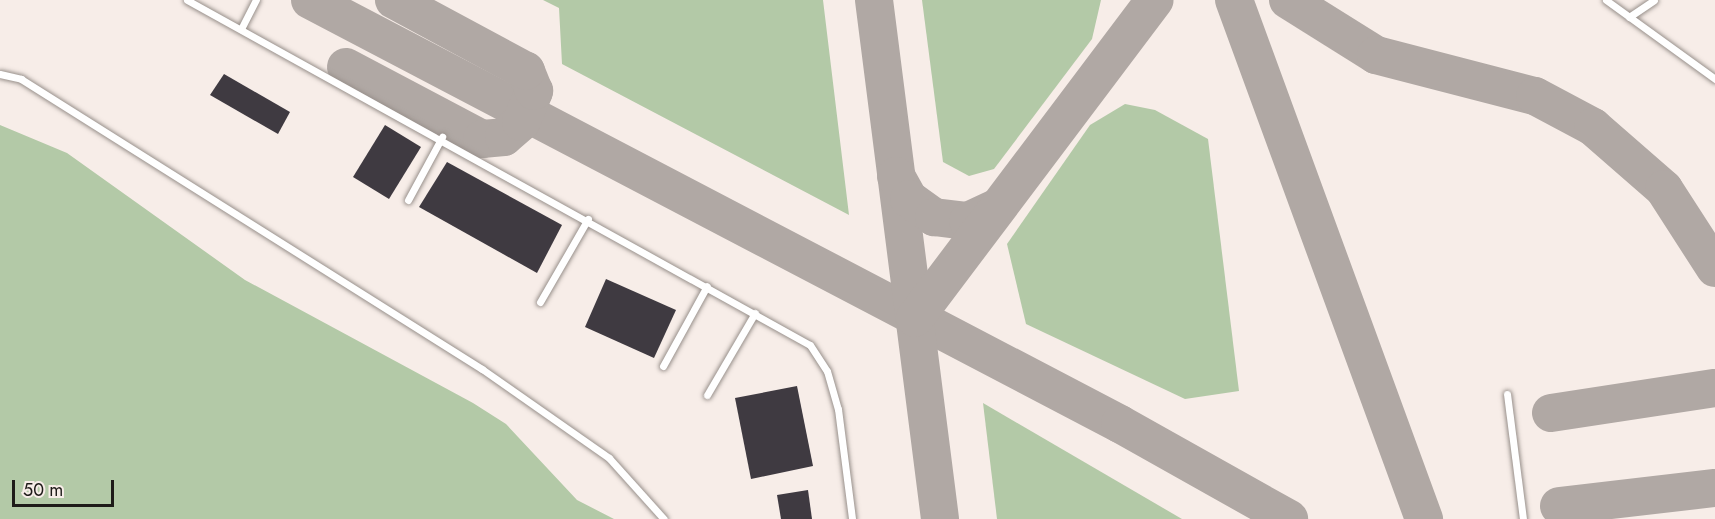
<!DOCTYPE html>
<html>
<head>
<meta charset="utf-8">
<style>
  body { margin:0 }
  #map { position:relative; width:1715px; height:519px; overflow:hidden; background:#f7ede8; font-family:Jost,sans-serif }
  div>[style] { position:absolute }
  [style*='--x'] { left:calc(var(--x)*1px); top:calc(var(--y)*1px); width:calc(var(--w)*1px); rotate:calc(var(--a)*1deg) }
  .green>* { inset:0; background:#b3c9a7 }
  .taxiway>* { height:38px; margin:-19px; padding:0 19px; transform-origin:19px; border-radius:19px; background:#b0a8a4 }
  .building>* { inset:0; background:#3f3a41 }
  .roads { filter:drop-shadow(0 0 2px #98908b) drop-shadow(0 0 2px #98908b) }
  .lane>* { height:7px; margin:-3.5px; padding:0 3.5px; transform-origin:3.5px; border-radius:3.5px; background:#fff }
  span { translate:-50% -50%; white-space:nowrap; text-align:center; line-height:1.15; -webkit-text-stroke:6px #f7ede8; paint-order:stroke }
  .scale { position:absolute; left:12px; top:480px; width:102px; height:27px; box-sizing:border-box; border:3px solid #1e1b19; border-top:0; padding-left:8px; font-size:18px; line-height:21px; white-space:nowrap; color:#1e1b19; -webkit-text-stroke:4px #f7ede8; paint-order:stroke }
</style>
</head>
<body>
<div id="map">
  <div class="green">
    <div style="clip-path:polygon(543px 0,823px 0,849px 215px,562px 64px,559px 8px)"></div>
    <div style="clip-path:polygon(922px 0,1101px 0,1092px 39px,994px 169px,969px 176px,943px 162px)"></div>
    <div style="clip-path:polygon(1125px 104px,1155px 110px,1208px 139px,1239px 391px,1185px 399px,1026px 324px,1007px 244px,1090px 125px)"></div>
    <div style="clip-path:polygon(0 125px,67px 153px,245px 280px,473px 403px,506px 424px,577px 500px,614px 519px,0 519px)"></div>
    <div style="clip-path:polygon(983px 403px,1182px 519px,997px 519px)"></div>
  </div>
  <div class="taxiway">
    <div style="--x:310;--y:0;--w:914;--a:27.63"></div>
    <div style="--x:1120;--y:424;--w:194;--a:29.3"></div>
    <div style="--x:874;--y:0;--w:523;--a:82.75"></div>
    <div style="--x:1234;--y:0;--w:553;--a:69.89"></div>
    <div style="--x:1288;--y:0;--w:104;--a:32"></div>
    <div style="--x:1376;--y:55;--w:164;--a:14.5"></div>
    <div style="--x:1535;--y:96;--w:66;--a:28.1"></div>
    <div style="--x:1593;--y:127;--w:94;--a:41.1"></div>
    <div style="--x:1664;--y:189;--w:94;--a:57.2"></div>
    <div style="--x:346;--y:67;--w:154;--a:27.9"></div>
    <div style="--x:482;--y:139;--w:22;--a:-5"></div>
    <div style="--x:504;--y:137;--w:23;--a:-41"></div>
    <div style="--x:521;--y:122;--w:34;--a:-67"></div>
    <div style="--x:534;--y:91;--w:22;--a:-112"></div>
    <div style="--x:526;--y:71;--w:150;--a:-151.7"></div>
    <div style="--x:896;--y:176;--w:26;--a:61"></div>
    <div style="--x:909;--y:199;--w:31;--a:36"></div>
    <div style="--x:934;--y:217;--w:34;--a:7"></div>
    <div style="--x:968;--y:221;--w:29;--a:-25"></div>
    <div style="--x:915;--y:318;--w:398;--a:-53"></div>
    <div style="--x:1551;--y:413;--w:166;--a:-8.7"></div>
    <div style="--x:1559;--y:506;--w:157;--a:-6.6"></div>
  </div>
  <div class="building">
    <div style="clip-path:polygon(224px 74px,290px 112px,278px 134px,210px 95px)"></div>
    <div style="clip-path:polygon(385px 125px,421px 147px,389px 199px,353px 177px)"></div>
    <div style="clip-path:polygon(447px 162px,562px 225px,537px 273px,419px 207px)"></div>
    <div style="clip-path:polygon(606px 279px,676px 310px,654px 358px,585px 327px)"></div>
    <div style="clip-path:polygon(797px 386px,813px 466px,751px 479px,735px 398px)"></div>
    <div style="clip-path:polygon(808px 490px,812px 519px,781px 519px,777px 495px)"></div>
  </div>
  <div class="roads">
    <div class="lane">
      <div style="--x:187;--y:0;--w:712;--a:28.98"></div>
      <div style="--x:810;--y:345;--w:31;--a:57"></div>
      <div style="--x:827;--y:371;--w:40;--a:74"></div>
      <div style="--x:838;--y:409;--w:111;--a:82.7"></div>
      <div style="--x:1606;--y:0;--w:135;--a:35.9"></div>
      <div style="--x:1629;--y:17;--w:30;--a:-34"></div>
      <div style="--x:241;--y:29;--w:33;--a:-63"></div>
      <div style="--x:0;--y:74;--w:22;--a:13"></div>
      <div style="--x:21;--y:79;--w:545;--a:32.17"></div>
      <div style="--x:482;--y:369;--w:155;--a:35"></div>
      <div style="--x:609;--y:458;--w:82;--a:48"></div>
      <div style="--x:408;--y:200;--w:72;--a:-61.6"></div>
      <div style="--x:540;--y:302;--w:96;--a:-60"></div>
      <div style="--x:663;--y:366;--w:91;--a:-61.2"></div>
      <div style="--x:1507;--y:394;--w:126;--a:82.7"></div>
      <div style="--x:707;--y:395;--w:95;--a:-59.7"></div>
    </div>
  </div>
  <div class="scale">50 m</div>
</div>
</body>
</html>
